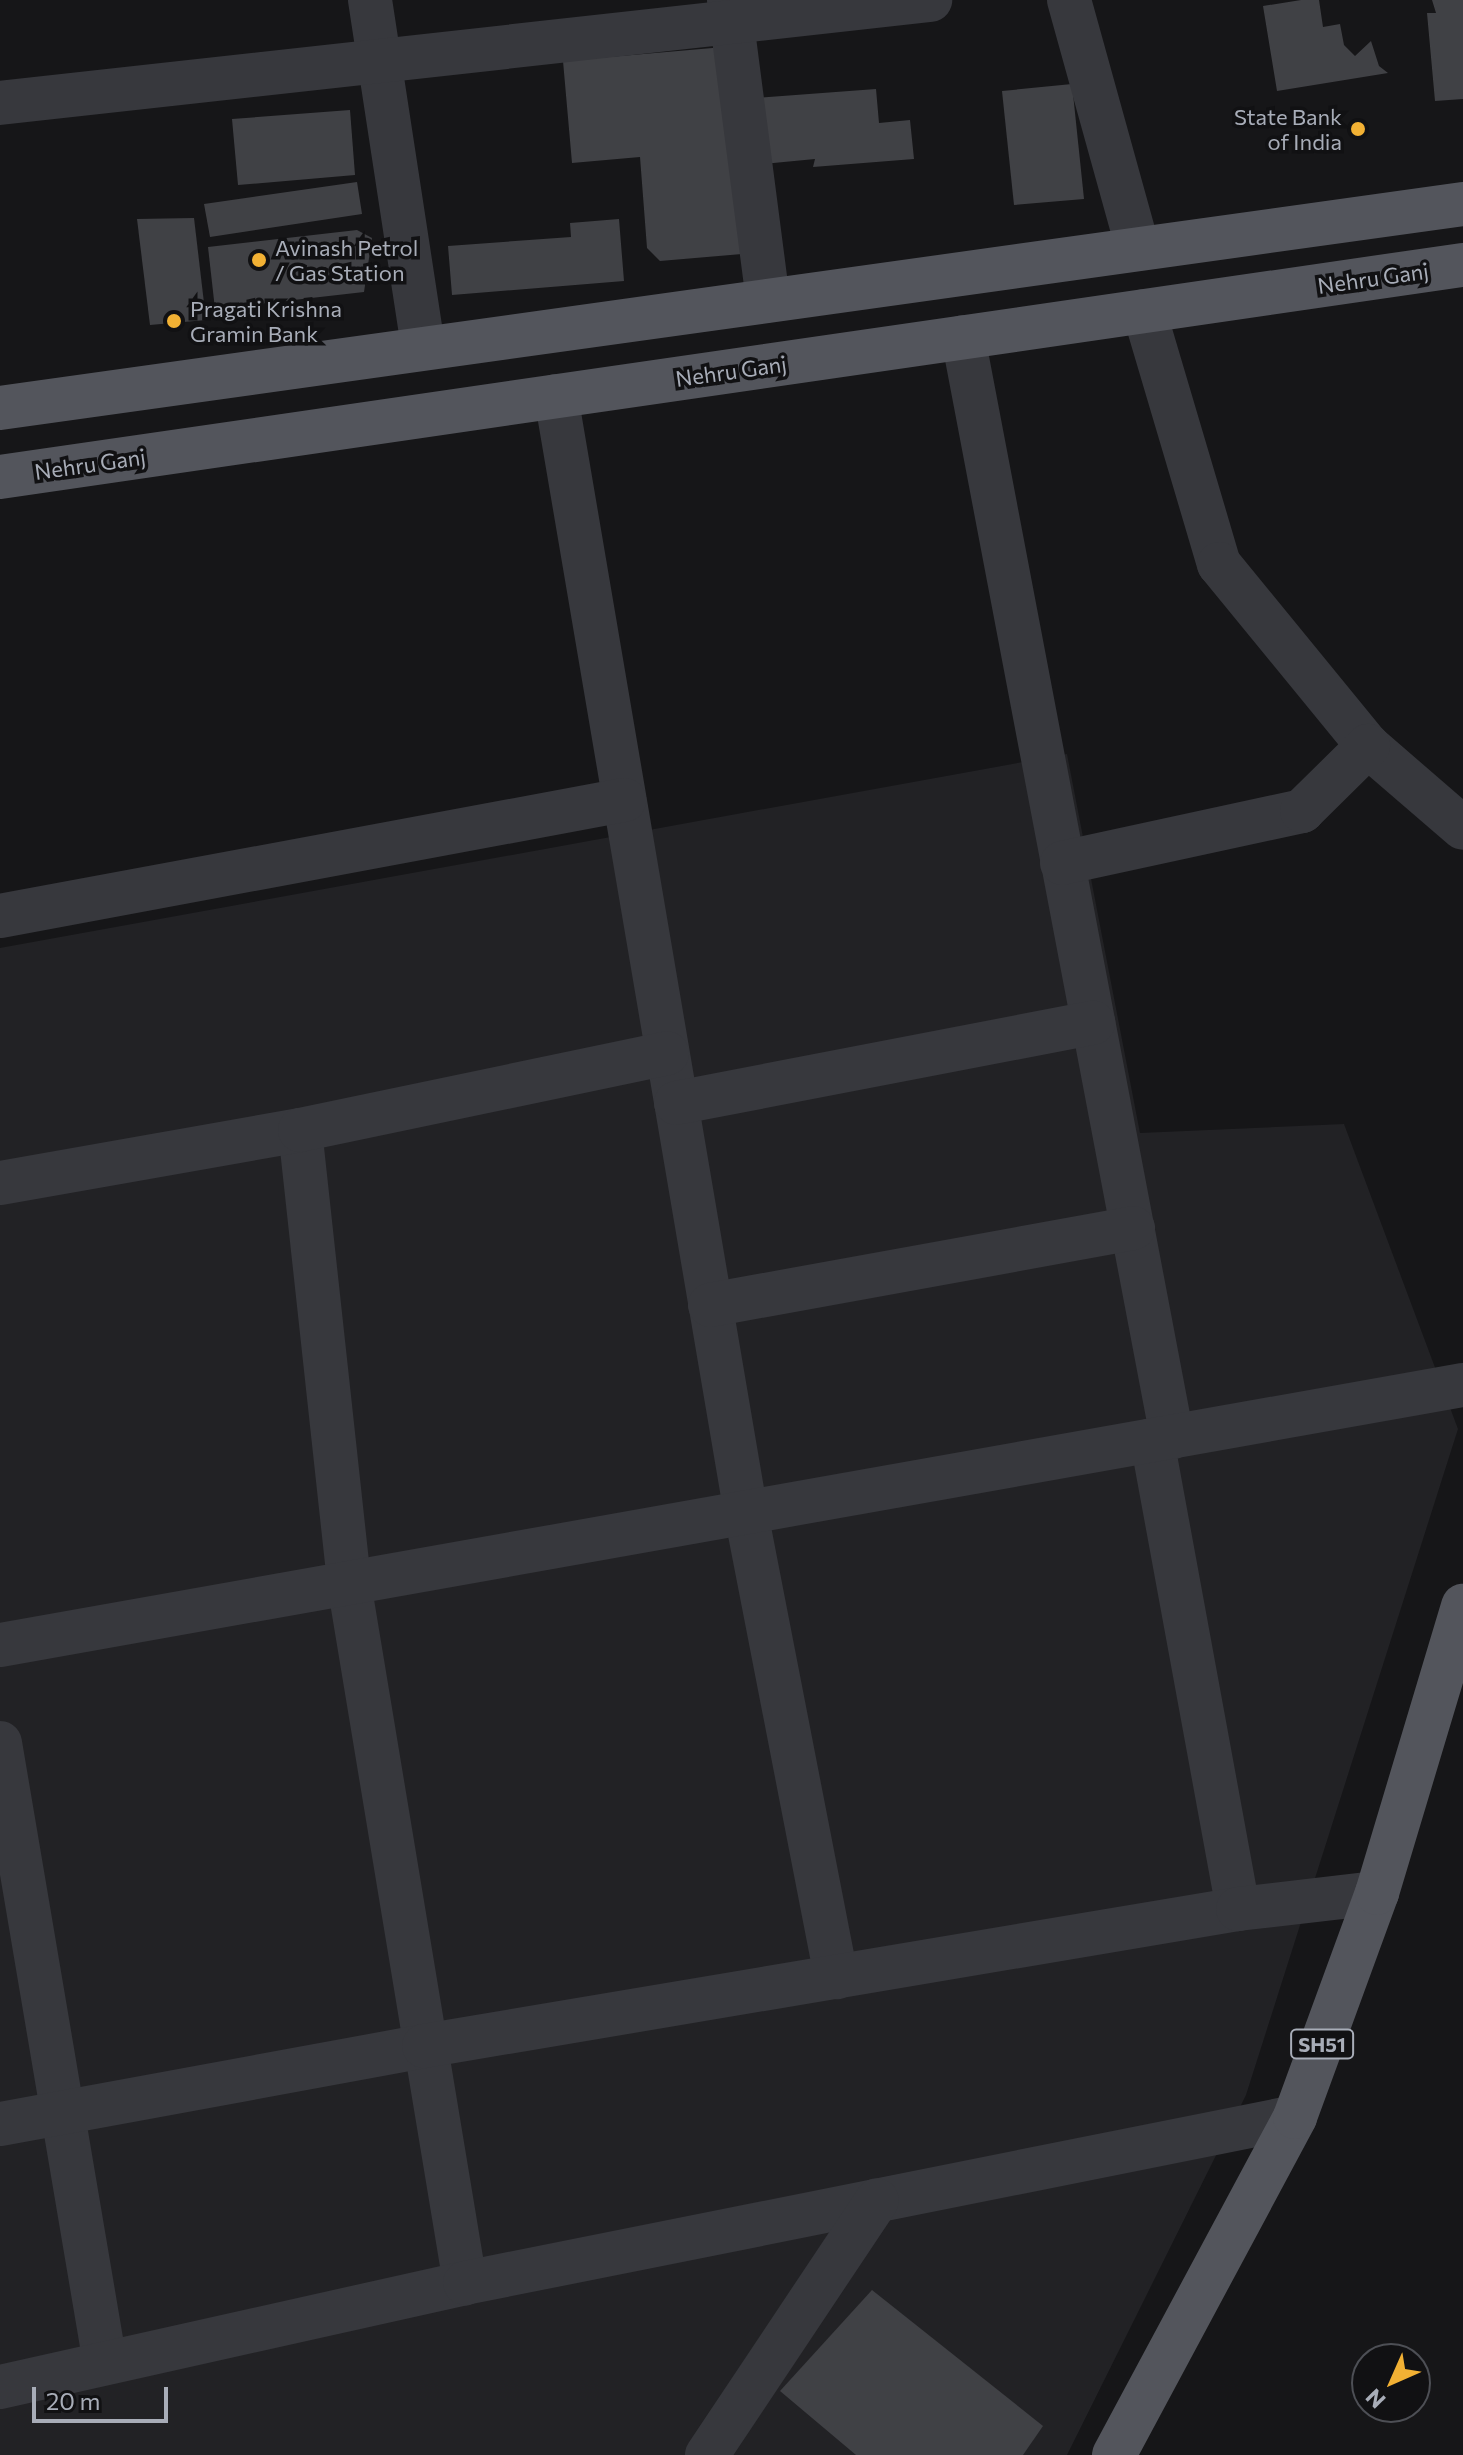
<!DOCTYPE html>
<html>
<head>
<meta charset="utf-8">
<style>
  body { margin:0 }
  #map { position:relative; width:1463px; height:2455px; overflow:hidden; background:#161618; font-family:Commissioner,sans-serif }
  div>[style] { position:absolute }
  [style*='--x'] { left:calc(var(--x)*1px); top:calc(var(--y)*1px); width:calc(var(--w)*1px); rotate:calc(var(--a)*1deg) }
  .built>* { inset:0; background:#222225 }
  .building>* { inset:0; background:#404145 }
  .street>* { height:44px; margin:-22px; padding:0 22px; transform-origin:22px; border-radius:22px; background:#37383d }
  .primary>* { height:44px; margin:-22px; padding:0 22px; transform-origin:22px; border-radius:22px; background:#53555c }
  .dots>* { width:22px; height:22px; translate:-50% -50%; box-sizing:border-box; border:4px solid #111113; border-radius:50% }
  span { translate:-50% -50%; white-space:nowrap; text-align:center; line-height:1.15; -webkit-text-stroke:7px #111113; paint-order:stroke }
  .shield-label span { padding:2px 6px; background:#111113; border:2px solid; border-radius:6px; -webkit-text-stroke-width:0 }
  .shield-label { font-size:20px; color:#a8adb8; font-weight:700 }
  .poi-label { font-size:22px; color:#a8adb8 }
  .right { translate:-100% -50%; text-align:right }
  .left { translate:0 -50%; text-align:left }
  .street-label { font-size:22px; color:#a8adb8 }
  .north { position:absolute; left:1351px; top:2343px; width:80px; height:80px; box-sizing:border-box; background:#111113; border:2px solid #4d4f55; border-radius:50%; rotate:225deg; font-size:22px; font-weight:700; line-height:32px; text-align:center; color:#a8adb8 }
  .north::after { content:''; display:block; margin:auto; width:28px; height:36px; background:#f2b134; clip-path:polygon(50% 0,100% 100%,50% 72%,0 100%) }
  .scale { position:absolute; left:32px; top:2387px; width:136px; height:36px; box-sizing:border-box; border:4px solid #a8adb8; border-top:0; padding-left:10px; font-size:24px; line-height:28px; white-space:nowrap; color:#a8adb8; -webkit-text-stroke:6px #111113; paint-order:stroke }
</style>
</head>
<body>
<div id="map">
  <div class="built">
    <div style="clip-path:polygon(1067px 754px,1140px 1133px,1344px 1124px,1458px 1429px,1246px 2095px,1067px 2455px,0 2455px,0 948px)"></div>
  </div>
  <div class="building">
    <div style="clip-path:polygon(1301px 0,1319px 0,1323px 27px,1340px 24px,1344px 45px,1355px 56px,1371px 41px,1379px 66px,1388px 73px,1277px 91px,1263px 6px)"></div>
    <div style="clip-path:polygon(1432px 0,1463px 0,1463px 99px,1435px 101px,1427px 13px,1436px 13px)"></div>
    <div style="clip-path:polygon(724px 47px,742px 254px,660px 261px,647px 248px,640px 157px,572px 163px,563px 61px)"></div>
    <div style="clip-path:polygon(1072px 84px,1084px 199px,1014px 205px,1002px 91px)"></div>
    <div style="clip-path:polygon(876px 89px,879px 123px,910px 120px,914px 159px,813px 167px,815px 159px,763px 164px,757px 98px)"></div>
    <div style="clip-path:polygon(350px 110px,355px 175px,238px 185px,232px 119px)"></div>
    <div style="clip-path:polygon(357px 182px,362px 214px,210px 237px,204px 204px)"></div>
    <div style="clip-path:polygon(194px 218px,206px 320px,150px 325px,137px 219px)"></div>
    <div style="clip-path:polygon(619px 219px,624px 281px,452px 295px,448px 246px,571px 237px,570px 223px)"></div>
    <div style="clip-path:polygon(357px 230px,372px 238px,364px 292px,215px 309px,208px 247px)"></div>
    <div style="clip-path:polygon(872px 2290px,1043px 2426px,1023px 2455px,856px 2455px,780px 2391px)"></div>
  </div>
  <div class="street">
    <div style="--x:370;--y:0;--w:351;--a:81.3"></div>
    <div style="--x:729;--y:0;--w:303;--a:82.6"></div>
    <div style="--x:1069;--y:0;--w:258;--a:74.5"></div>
    <div style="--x:0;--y:103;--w:936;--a:-6.32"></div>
    <div style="--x:1144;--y:311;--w:264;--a:73.5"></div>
    <div style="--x:1219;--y:564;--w:235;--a:50.7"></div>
    <div style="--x:1368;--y:746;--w:125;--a:40.8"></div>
    <div style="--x:963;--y:337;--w:1120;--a:79.24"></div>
    <div style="--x:556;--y:396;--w:1133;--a:80.35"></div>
    <div style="--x:746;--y:1513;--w:473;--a:79"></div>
    <div style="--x:1062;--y:863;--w:246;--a:-12.2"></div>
    <div style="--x:1302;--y:811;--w:93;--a:-44.6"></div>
    <div style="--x:0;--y:916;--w:635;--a:-10.53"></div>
    <div style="--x:676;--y:1103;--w:425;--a:-10.9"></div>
    <div style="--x:300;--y:1130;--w:456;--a:83.8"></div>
    <div style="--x:349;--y:1583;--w:710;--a:80.59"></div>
    <div style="--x:0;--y:1183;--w:305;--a:-10"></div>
    <div style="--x:300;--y:1130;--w:375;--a:-11.8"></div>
    <div style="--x:710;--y:1305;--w:430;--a:-10.3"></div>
    <div style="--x:1152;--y:1440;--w:477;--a:79.6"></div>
    <div style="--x:0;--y:1645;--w:1486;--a:-10.08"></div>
    <div style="--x:0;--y:1743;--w:629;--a:80.39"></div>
    <div style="--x:0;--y:2124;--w:431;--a:-10.4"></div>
    <div style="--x:424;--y:2046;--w:825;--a:-9.55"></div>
    <div style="--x:1238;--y:1909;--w:140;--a:-6.6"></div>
    <div style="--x:0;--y:2387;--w:476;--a:-12.6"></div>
    <div style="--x:465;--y:2283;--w:846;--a:-11.31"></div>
    <div style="--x:707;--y:2455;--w:306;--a:-56.3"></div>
  </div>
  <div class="primary">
    <div style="--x:0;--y:408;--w:1477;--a:-7.94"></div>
    <div style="--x:0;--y:477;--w:1478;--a:-8.25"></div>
    <div style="--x:1114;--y:2455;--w:383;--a:-61.8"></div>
    <div style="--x:1295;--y:2117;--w:239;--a:-69.9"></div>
    <div style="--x:1377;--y:1893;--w:300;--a:-73.3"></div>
  </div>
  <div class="dots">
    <div style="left:1358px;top:129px;background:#f2b134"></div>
    <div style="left:259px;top:260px;background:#f2b134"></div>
    <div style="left:174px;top:321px;background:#f2b134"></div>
  </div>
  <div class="shield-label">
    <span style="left:1322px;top:2044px">SH51</span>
  </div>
  <div class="poi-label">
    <span class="right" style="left:1342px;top:129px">State Bank<br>of India</span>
    <span class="left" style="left:275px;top:260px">Avinash Petrol<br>/ Gas Station</span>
    <span class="left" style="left:190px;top:321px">Pragati Krishna<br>Gramin Bank</span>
  </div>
  <div class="street-label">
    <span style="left:1373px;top:278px;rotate:-8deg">Nehru Ganj</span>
    <span style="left:731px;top:371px;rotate:-8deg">Nehru Ganj</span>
    <span style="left:90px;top:464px;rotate:-8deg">Nehru Ganj</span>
  </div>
  <div class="north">N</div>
  <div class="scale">20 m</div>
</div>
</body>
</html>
